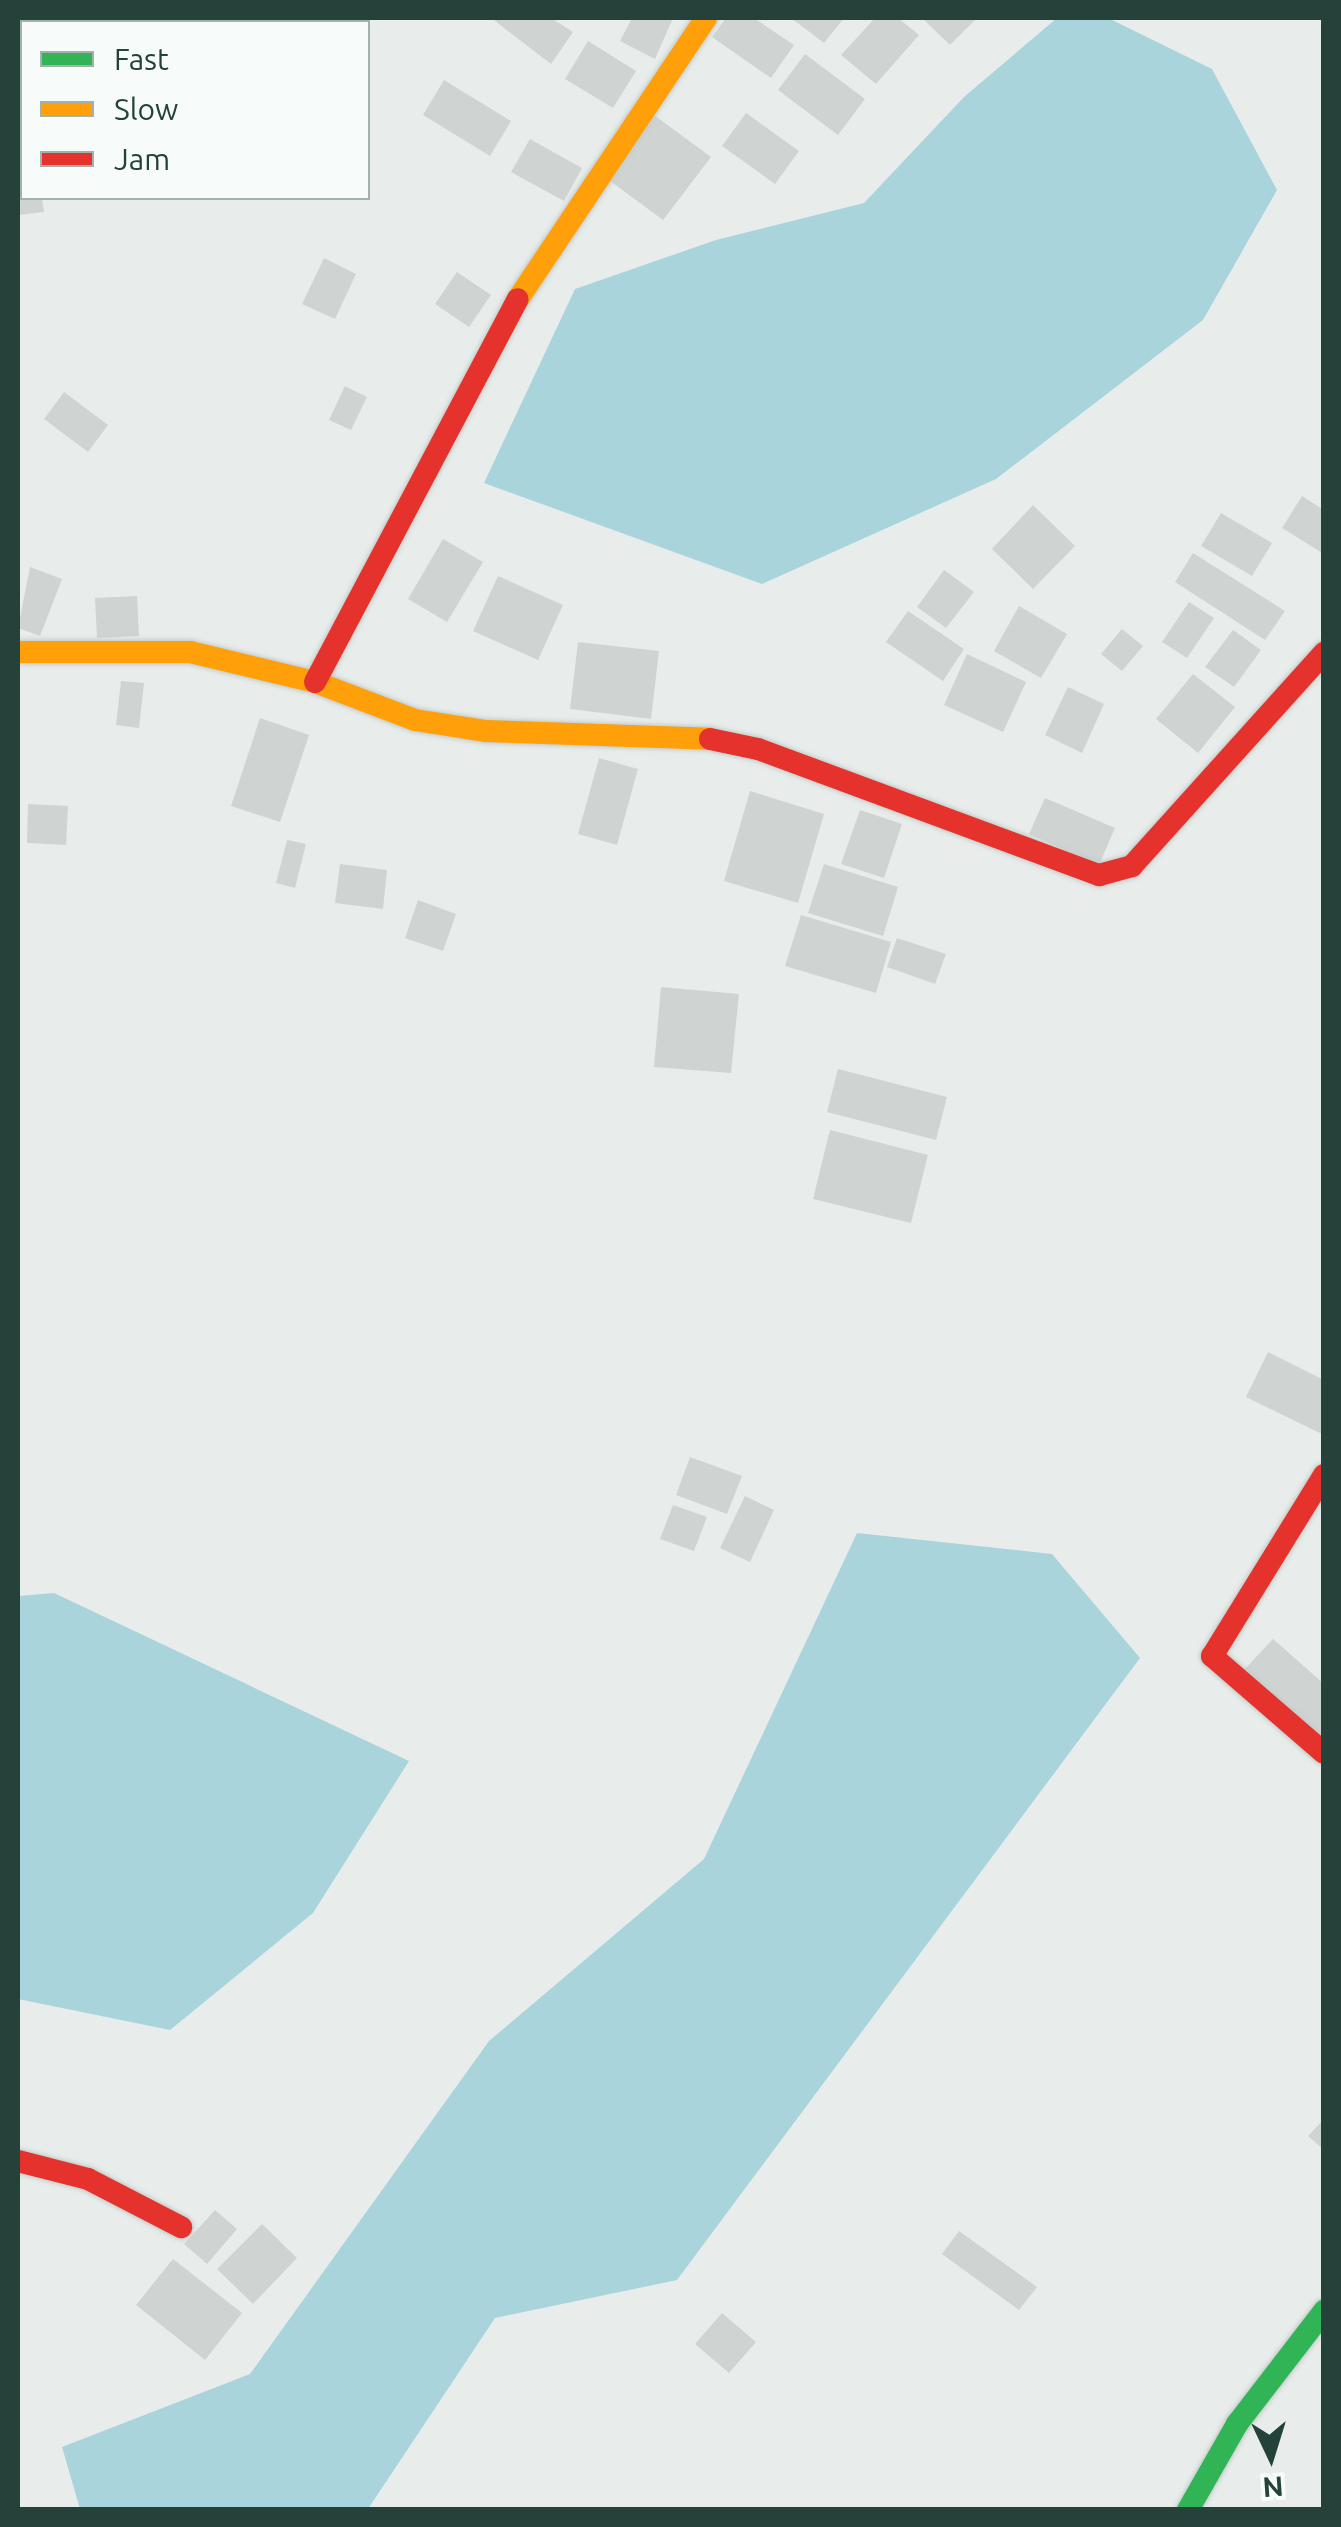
<!DOCTYPE html>
<html>
<head>
<meta charset="utf-8">
<style>
  body { margin:0 }
  #map { position:relative; width:1341px; height:2527px; overflow:hidden; background:#e8edeb; font-family:Ubuntu,sans-serif }
  div>[style] { position:absolute }
  [style*='--x'] { left:calc(var(--x)*1px); top:calc(var(--y)*1px); width:calc(var(--w)*1px); rotate:calc(var(--a)*1deg) }
  .water>* { inset:0; background:#a9d4db }
  .building>* { inset:0; background:#cfd4d2 }
  .roads { filter:drop-shadow(0 0 2px #c3cbc8) drop-shadow(0 0 2px #c3cbc8) }
  .fast>* { height:22px; margin:-11px; padding:0 11px; transform-origin:11px; border-radius:11px; background:#30b455 }
  .slow>* { height:22px; margin:-11px; padding:0 11px; transform-origin:11px; border-radius:11px; background:#ff9f0a }
  .jam>* { height:22px; margin:-11px; padding:0 11px; transform-origin:11px; border-radius:11px; background:#e5322d }
  span { translate:-50% -50%; white-space:nowrap; text-align:center; line-height:1.15; -webkit-text-stroke:8px #f7fbf9; paint-order:stroke }
  .frame { position:absolute; inset:0; border:20px solid #24423a; pointer-events:none }
  .legend { position:absolute; left:20px; top:20px; width:350px; height:180px; box-sizing:border-box; background:#f7fbf9; border:2px solid #a3b1ad; margin:0; padding:12px 18px; list-style:none; font-size:30px; color:#24423a }
  .legend li { display:flex; align-items:center; gap:20px; height:50px }
  .legend b { width:50px; border:2px solid #a3b1ad }
  .north { position:absolute; left:1221px; top:2407px; width:100px; height:100px; -webkit-text-stroke:8px #f7fbf9; paint-order:stroke; rotate:176deg; font-size:28px; font-weight:700; line-height:40px; text-align:center; color:#24423a }
  .north::after { content:''; display:block; margin:auto; width:35px; height:45px; background:#24423a; clip-path:polygon(50% 0,100% 100%,50% 72%,0 100%) }
</style>
</head>
<body>
<div id="map">
  <div class="water">
    <div style="clip-path:polygon(1057px 18px,1108px 18px,1212px 69px,1277px 190px,1203px 320px,996px 479px,762px 584px,484px 483px,575px 289px,716px 240px,864px 203px,964px 97px)"></div>
    <div style="clip-path:polygon(857px 1533px,1052px 1554px,1140px 1658px,677px 2280px,495px 2318px,368px 2509px,80px 2509px,62px 2447px,250px 2374px,489px 2041px,704px 1859px)"></div>
    <div style="clip-path:polygon(54px 1593px,409px 1761px,313px 1913px,170px 2030px,18px 1999px,18px 1596px)"></div>
  </div>
  <div class="building">
    <div style="clip-path:polygon(491px 18px,551px 18px,573px 32px,551px 64px)"></div>
    <div style="clip-path:polygon(632px 18px,673px 18px,655px 59px,620px 41px)"></div>
    <div style="clip-path:polygon(726px 18px,754px 18px,794px 45px,771px 78px,712px 37px)"></div>
    <div style="clip-path:polygon(791px 18px,844px 18px,824px 43px)"></div>
    <div style="clip-path:polygon(875px 18px,898px 18px,919px 35px,876px 84px,841px 55px)"></div>
    <div style="clip-path:polygon(922px 18px,977px 18px,950px 45px)"></div>
    <div style="clip-path:polygon(588px 41px,636px 71px,613px 108px,565px 79px)"></div>
    <div style="clip-path:polygon(805px 54px,865px 99px,838px 135px,778px 90px)"></div>
    <div style="clip-path:polygon(444px 80px,511px 121px,490px 156px,423px 115px)"></div>
    <div style="clip-path:polygon(746px 113px,799px 151px,775px 184px,722px 146px)"></div>
    <div style="clip-path:polygon(654px 115px,711px 157px,663px 220px,606px 178px)"></div>
    <div style="clip-path:polygon(530px 139px,582px 168px,564px 201px,511px 172px)"></div>
    <div style="clip-path:polygon(18px 148px,22px 198px,42px 198px,44px 212px,18px 215px)"></div>
    <div style="clip-path:polygon(324px 258px,356px 274px,335px 319px,302px 304px)"></div>
    <div style="clip-path:polygon(457px 272px,491px 295px,469px 327px,435px 304px)"></div>
    <div style="clip-path:polygon(345px 386px,367px 397px,351px 430px,329px 420px)"></div>
    <div style="clip-path:polygon(64px 392px,108px 425px,88px 452px,44px 419px)"></div>
    <div style="clip-path:polygon(1302px 496px,1324px 510px,1324px 554px,1282px 528px)"></div>
    <div style="clip-path:polygon(1033px 505px,1075px 546px,1033px 589px,992px 549px)"></div>
    <div style="clip-path:polygon(1221px 513px,1272px 543px,1252px 576px,1201px 546px)"></div>
    <div style="clip-path:polygon(443px 539px,483px 562px,447px 622px,408px 599px)"></div>
    <div style="clip-path:polygon(1193px 553px,1285px 611px,1265px 640px,1175px 582px)"></div>
    <div style="clip-path:polygon(30px 567px,62px 579px,40px 636px,18px 628px)"></div>
    <div style="clip-path:polygon(944px 570px,974px 592px,946px 628px,917px 607px)"></div>
    <div style="clip-path:polygon(498px 576px,563px 605px,538px 660px,473px 631px)"></div>
    <div style="clip-path:polygon(137px 596px,139px 636px,97px 638px,95px 598px)"></div>
    <div style="clip-path:polygon(1189px 602px,1214px 618px,1187px 658px,1162px 642px)"></div>
    <div style="clip-path:polygon(1019px 606px,1067px 634px,1041px 678px,994px 651px)"></div>
    <div style="clip-path:polygon(908px 611px,964px 649px,943px 681px,886px 642px)"></div>
    <div style="clip-path:polygon(1122px 629px,1143px 646px,1122px 671px,1101px 654px)"></div>
    <div style="clip-path:polygon(1233px 630px,1261px 650px,1234px 687px,1205px 667px)"></div>
    <div style="clip-path:polygon(578px 642px,659px 651px,651px 719px,570px 709px)"></div>
    <div style="clip-path:polygon(967px 654px,1026px 682px,1003px 732px,944px 705px)"></div>
    <div style="clip-path:polygon(1193px 674px,1235px 707px,1198px 753px,1156px 719px)"></div>
    <div style="clip-path:polygon(121px 681px,144px 683px,139px 728px,116px 725px)"></div>
    <div style="clip-path:polygon(1068px 687px,1104px 704px,1082px 753px,1045px 735px)"></div>
    <div style="clip-path:polygon(260px 718px,309px 735px,280px 822px,231px 806px)"></div>
    <div style="clip-path:polygon(599px 758px,638px 769px,617px 845px,578px 834px)"></div>
    <div style="clip-path:polygon(750px 791px,824px 814px,798px 903px,724px 881px)"></div>
    <div style="clip-path:polygon(1045px 798px,1115px 828px,1099px 865px,1029px 834px)"></div>
    <div style="clip-path:polygon(28px 804px,68px 806px,66px 845px,27px 843px)"></div>
    <div style="clip-path:polygon(860px 810px,902px 824px,884px 878px,841px 864px)"></div>
    <div style="clip-path:polygon(287px 840px,306px 844px,295px 888px,276px 883px)"></div>
    <div style="clip-path:polygon(340px 864px,387px 870px,383px 909px,335px 903px)"></div>
    <div style="clip-path:polygon(824px 864px,898px 887px,883px 936px,808px 913px)"></div>
    <div style="clip-path:polygon(418px 900px,456px 914px,443px 951px,405px 938px)"></div>
    <div style="clip-path:polygon(801px 915px,891px 942px,876px 993px,785px 966px)"></div>
    <div style="clip-path:polygon(897px 938px,946px 954px,935px 984px,887px 967px)"></div>
    <div style="clip-path:polygon(661px 987px,739px 994px,731px 1073px,654px 1067px)"></div>
    <div style="clip-path:polygon(838px 1069px,947px 1097px,936px 1140px,827px 1112px)"></div>
    <div style="clip-path:polygon(830px 1130px,928px 1155px,911px 1223px,813px 1199px)"></div>
    <div style="clip-path:polygon(1268px 1352px,1324px 1380px,1324px 1435px,1246px 1397px)"></div>
    <div style="clip-path:polygon(690px 1457px,742px 1476px,727px 1514px,676px 1495px)"></div>
    <div style="clip-path:polygon(745px 1496px,774px 1510px,750px 1562px,720px 1548px)"></div>
    <div style="clip-path:polygon(673px 1505px,707px 1517px,694px 1551px,660px 1539px)"></div>
    <div style="clip-path:polygon(1273px 1639px,1324px 1684px,1324px 1740px,1244px 1670px)"></div>
    <div style="clip-path:polygon(1324px 2119px,1324px 2150px,1308px 2136px)"></div>
    <div style="clip-path:polygon(215px 2210px,237px 2229px,207px 2264px,184px 2244px)"></div>
    <div style="clip-path:polygon(262px 2224px,297px 2258px,253px 2304px,217px 2269px)"></div>
    <div style="clip-path:polygon(959px 2231px,1037px 2287px,1019px 2310px,942px 2254px)"></div>
    <div style="clip-path:polygon(173px 2259px,242px 2313px,205px 2360px,136px 2305px)"></div>
    <div style="clip-path:polygon(722px 2313px,756px 2342px,729px 2373px,695px 2344px)"></div>
  </div>
  <div class="roads">
    <div class="fast">
      <div style="--x:1188;--y:2510;--w:99;--a:-60.3"></div>
      <div style="--x:1237;--y:2424;--w:143;--a:-52.4"></div>
    </div>
    <div class="slow">
      <div style="--x:518;--y:299;--w:338;--a:-56.2"></div>
      <div style="--x:18;--y:652;--w:172;--a:0"></div>
      <div style="--x:190;--y:652;--w:129;--a:13.5"></div>
      <div style="--x:315;--y:682;--w:107;--a:20.8"></div>
      <div style="--x:415;--y:720;--w:72;--a:8.8"></div>
      <div style="--x:486;--y:731;--w:224;--a:2"></div>
    </div>
    <div class="jam">
      <div style="--x:315;--y:682;--w:433;--a:-62.1"></div>
      <div style="--x:710;--y:739;--w:49;--a:11.8"></div>
      <div style="--x:758;--y:749;--w:364;--a:20.3"></div>
      <div style="--x:1099;--y:875;--w:34;--a:-15"></div>
      <div style="--x:1132;--y:866;--w:287;--a:-48"></div>
      <div style="--x:1324;--y:1475;--w:213;--a:121.7"></div>
      <div style="--x:1212;--y:1656;--w:148;--a:40.9"></div>
      <div style="--x:18;--y:2161;--w:72;--a:14.4"></div>
      <div style="--x:88;--y:2179;--w:105;--a:27.3"></div>
    </div>
  </div>
  <div class="frame"></div>
  <ul class="legend">
  <li><b style="height:12px;background:#30b455"></b>Fast</li>
  <li><b style="height:12px;background:#ff9f0a"></b>Slow</li>
  <li><b style="height:12px;background:#e5322d"></b>Jam</li>
  </ul>
  <div class="north">N</div>
</div>
</body>
</html>
